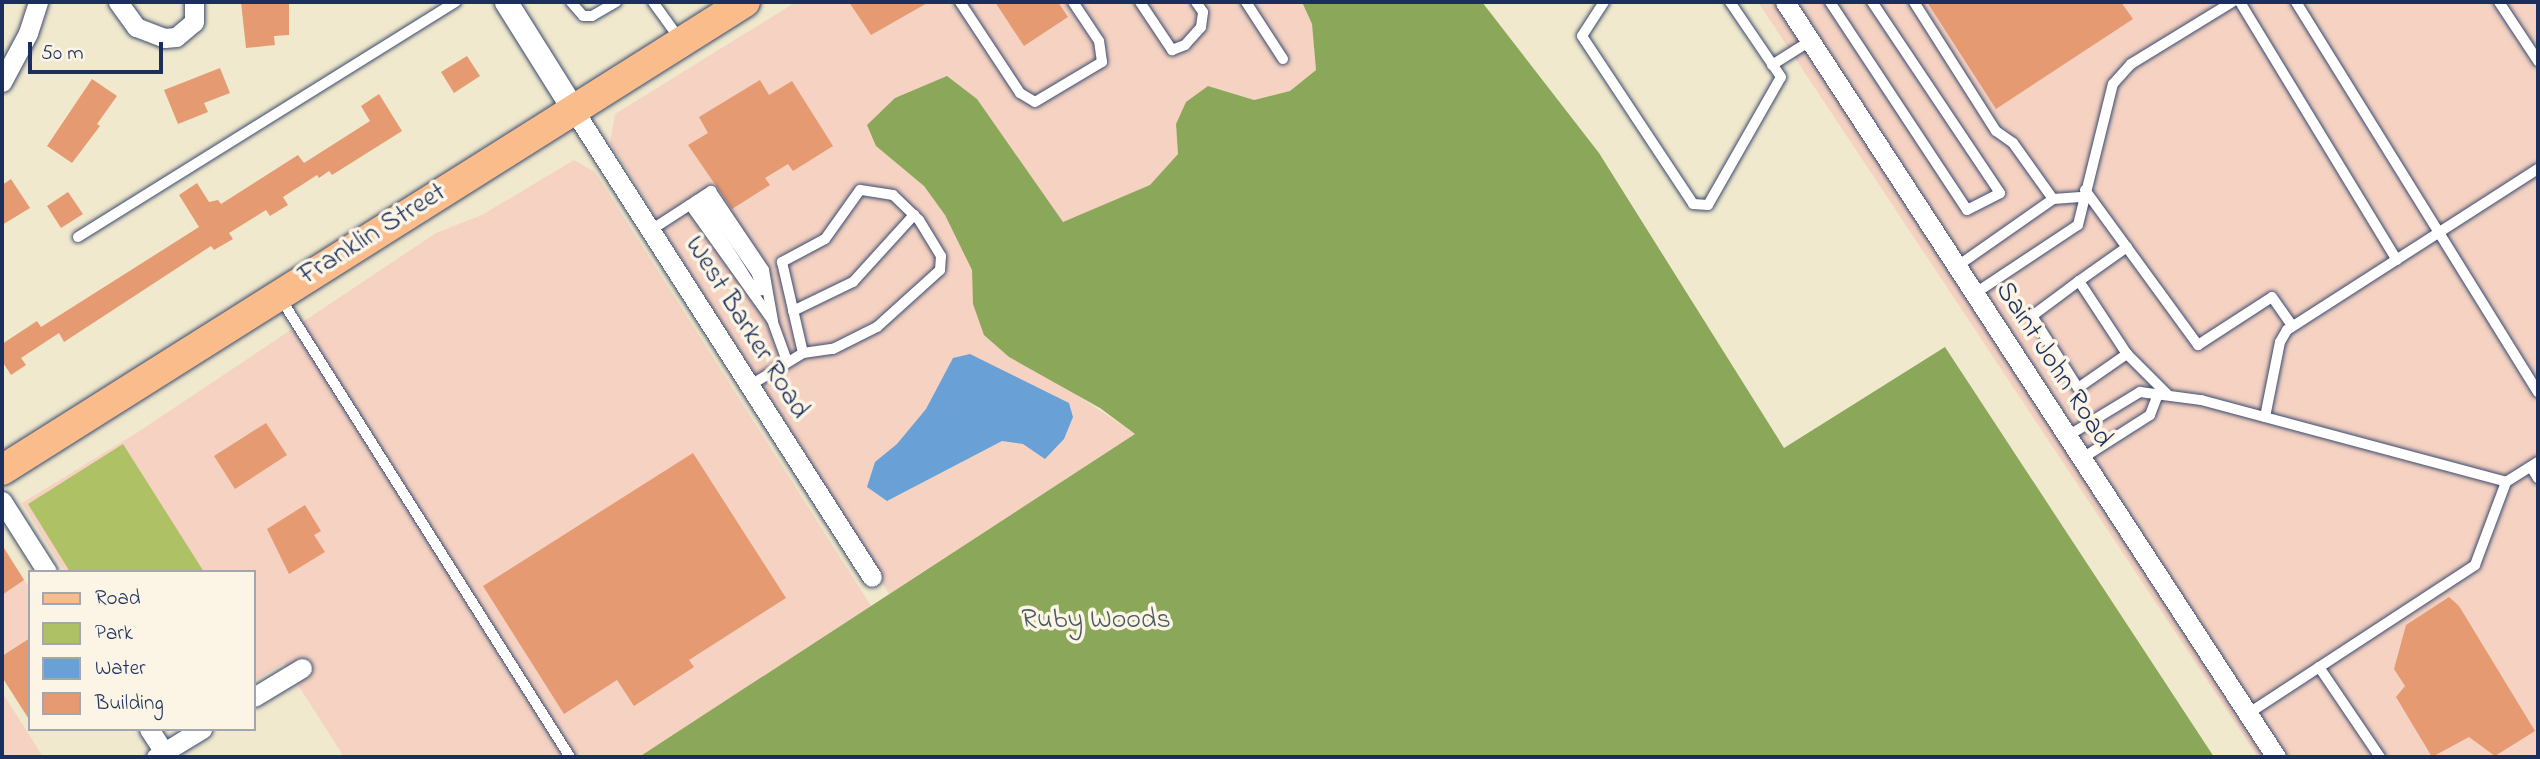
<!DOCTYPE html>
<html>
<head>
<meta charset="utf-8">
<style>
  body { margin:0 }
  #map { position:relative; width:2540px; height:759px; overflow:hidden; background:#f1e9cd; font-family:"Indie Flower",sans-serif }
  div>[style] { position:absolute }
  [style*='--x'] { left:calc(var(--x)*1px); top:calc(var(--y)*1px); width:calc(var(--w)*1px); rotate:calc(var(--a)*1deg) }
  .built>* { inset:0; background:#f5d2c2 }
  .green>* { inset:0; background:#afc165 }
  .forest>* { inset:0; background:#8ba75a }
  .water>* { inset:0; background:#69a1d7 }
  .building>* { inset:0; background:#e59a72 }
  .roads { filter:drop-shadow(0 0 2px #3b4b6f) drop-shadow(0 0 2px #3b4b6f) }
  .service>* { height:10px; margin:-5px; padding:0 5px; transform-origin:5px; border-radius:5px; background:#fff }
  .minor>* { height:19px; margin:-9.5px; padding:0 9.5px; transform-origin:9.5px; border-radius:9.5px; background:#fff }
  .tertiary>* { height:23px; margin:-11.5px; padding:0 11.5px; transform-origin:11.5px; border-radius:11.5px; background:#fff }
  .primary>* { height:30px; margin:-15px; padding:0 15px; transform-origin:15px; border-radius:15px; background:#f9bc8a }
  span { translate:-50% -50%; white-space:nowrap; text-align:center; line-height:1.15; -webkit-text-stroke:7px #fcf5e5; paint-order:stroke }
  .street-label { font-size:28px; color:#1b2f5e }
  .park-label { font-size:28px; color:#475b60 }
  .frame { position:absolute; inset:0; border:4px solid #1b2f5e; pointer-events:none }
  .legend { position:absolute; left:28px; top:570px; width:228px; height:161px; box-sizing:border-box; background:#fcf5e5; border:2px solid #a2a6af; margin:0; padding:9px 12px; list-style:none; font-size:21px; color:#1b2f5e }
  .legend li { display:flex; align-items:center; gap:14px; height:35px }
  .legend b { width:35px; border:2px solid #a2a6af }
  .scale { position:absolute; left:28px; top:42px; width:135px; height:32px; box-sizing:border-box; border:4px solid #1b2f5e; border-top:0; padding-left:9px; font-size:21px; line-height:24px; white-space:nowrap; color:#1b2f5e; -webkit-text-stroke:5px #fcf5e5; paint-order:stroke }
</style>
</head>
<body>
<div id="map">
  <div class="built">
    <div style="clip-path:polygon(796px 2px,1302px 2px,1312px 24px,1316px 70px,1290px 91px,1253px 100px,1208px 86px,1176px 124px,1178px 154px,1150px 185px,1063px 223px,1031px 178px,876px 146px,924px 186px,945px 215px,973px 270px,973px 304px,1009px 357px,1056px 381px,1135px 434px,889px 594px,610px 143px,615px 114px)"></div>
    <div style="clip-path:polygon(1758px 2px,2538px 2px,2538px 757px,2258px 757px)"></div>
    <div style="clip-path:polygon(574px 160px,595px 172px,871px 606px,639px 757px,344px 757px,284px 663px,254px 681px,254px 572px,65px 572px,22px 503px,138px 432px,436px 233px,482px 215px)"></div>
    <div style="clip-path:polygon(2px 544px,30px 589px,30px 638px,2px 656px)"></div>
    <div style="clip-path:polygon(2px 692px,43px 757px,2px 757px)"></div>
  </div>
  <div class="green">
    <div style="clip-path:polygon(123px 444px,204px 572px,70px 572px,28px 504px)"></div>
  </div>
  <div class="forest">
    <div style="clip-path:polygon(1302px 2px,1482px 2px,1599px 153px,1784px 448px,1945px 347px,2214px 757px,639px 757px,1135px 434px,1100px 408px,1009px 357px,984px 335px,973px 304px,972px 270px,945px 215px,924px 186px,876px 146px,867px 125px,895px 98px,947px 76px,977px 99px,1063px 222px,1150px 185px,1178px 154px,1176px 124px,1186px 102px,1208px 86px,1254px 100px,1290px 91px,1316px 70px,1312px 24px)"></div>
  </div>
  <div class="water">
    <div style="clip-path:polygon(970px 354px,1069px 403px,1073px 417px,1064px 439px,1045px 459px,1023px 444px,1002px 441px,887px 501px,867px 487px,875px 462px,897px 444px,926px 409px,953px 358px)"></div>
  </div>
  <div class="building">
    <div style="clip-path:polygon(241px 2px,289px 2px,289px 35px,274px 36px,275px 45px,246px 48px)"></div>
    <div style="clip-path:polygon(849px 2px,929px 2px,871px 35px)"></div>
    <div style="clip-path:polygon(995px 2px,1058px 2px,1068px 17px,1024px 46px)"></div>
    <div style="clip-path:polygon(1927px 2px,2121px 2px,2133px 19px,1996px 109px)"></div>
    <div style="clip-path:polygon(467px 56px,480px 76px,454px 93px,441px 72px)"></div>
    <div style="clip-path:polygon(220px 68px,230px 93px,204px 103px,208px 112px,178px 124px,164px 90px)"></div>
    <div style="clip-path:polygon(92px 79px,117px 96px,97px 124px,100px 126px,72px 163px,47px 146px)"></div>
    <div style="clip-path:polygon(760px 80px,769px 95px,792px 81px,833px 146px,793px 171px,788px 164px,765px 178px,770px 185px,732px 209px,688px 145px,708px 133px,699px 117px)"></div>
    <div style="clip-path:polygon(379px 94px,402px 131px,332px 175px,329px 171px,319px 178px,317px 175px,283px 197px,288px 205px,270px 216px,266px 210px,229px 233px,233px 239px,214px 250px,211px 246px,64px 342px,59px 333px,21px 358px,26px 365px,11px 375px,2px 361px,2px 344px,37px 321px,41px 327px,199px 227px,179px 195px,197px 183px,209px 202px,218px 200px,221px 204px,298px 155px,304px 163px,370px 121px,361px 106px)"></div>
    <div style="clip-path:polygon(11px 179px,30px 208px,2px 225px,2px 185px)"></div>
    <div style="clip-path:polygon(68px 192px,83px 214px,61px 228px,47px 206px)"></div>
    <div style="clip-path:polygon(266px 423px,287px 455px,235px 489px,214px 456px)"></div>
    <div style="clip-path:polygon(693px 453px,786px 598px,689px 660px,694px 667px,634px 706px,617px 680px,564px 714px,483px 586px)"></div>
    <div style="clip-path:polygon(305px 505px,321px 531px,314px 535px,325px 552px,289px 574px,267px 529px)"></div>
    <div style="clip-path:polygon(2px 545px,24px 580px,2px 595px)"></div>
    <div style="clip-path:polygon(2449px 597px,2459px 606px,2535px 731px,2495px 756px,2469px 737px,2432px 757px,2396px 697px,2405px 686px,2394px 669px,2406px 625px)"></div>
    <div style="clip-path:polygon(30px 638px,30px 721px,2px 677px,2px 656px)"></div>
  </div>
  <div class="roads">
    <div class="service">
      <div style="--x:571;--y:2;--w:18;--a:49"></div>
      <div style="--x:583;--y:16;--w:9;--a:0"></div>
      <div style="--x:592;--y:16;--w:28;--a:-30"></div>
      <div style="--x:653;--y:2;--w:44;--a:54.2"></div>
      <div style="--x:960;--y:2;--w:109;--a:56.6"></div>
      <div style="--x:1020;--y:93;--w:17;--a:31"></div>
      <div style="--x:1035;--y:102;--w:78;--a:-30.8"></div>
      <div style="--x:1102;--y:62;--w:21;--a:-98"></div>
      <div style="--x:1099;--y:41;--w:47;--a:-123.7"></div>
      <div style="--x:1140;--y:2;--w:58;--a:56.3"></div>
      <div style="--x:1172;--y:50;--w:14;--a:-21"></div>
      <div style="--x:1185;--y:45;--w:24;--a:-48"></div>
      <div style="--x:1201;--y:27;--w:15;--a:-82"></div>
      <div style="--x:1203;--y:12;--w:12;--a:-125"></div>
      <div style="--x:1246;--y:2;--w:68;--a:57"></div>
      <div style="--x:1604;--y:2;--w:40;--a:122.9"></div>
      <div style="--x:1582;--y:36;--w:201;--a:56.5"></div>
      <div style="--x:1693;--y:204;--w:15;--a:4"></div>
      <div style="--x:1708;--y:205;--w:147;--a:-60.3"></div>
      <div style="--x:1781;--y:77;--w:91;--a:-124.2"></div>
      <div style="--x:1830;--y:2;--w:249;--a:56.6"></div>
      <div style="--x:1967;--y:210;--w:37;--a:-27"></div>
      <div style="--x:2000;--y:193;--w:230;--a:-123.8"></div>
      <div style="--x:1914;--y:2;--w:153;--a:57.6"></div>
      <div style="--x:1996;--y:131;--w:21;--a:35"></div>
      <div style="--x:2013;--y:143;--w:69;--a:54.5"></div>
      <div style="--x:2240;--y:2;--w:302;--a:58.7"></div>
      <div style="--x:2296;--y:2;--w:459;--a:58.2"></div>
      <div style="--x:2499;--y:2;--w:71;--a:56.5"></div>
      <div style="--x:1772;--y:65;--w:45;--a:-32.3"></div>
      <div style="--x:2085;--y:190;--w:192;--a:53.9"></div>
      <div style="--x:2198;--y:345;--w:88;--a:-33"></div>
      <div style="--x:2272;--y:297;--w:35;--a:55"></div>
      <div style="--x:704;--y:196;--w:94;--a:55.8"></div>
      <div style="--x:757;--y:274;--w:17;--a:73"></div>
      <div style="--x:697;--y:200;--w:110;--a:57.6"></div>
      <div style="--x:690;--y:205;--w:141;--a:54.5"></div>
      <div style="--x:651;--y:230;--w:72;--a:-33"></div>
      <div style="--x:711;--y:191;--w:95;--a:56.1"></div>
      <div style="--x:764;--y:270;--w:52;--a:80"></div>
      <div style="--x:78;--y:237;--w:445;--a:-31.9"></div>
      <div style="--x:2127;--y:247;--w:59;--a:144.7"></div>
      <div style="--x:2079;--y:281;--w:87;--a:56.7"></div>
      <div style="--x:2127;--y:354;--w:58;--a:45"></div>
      <div style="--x:1956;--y:267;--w:118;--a:-35"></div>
      <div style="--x:2053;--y:199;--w:31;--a:-4"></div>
      <div style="--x:2079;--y:281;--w:59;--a:143.3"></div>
      <div style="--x:2032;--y:316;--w:85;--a:57.4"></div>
      <div style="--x:2078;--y:388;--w:60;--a:-34.8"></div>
      <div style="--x:1974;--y:294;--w:125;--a:-33.6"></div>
      <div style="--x:2078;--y:225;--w:145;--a:-76.1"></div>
      <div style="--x:2113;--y:84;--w:27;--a:-48"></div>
      <div style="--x:2131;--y:64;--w:119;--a:-31.5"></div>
      <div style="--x:281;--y:299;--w:542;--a:57.75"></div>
      <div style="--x:793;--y:311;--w:67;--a:-25.8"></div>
      <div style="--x:853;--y:282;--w:91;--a:-47.7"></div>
      <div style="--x:771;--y:317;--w:47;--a:70"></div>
      <div style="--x:749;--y:386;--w:63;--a:-31.4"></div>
      <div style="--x:803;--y:353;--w:30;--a:-8"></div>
      <div style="--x:833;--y:349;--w:49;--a:-26.6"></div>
      <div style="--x:877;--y:327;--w:85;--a:-42.1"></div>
      <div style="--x:940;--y:270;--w:14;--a:-86"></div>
      <div style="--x:941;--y:256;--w:42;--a:-121.4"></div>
      <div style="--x:919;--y:220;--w:36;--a:-136"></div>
      <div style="--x:893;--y:195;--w:33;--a:-171"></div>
      <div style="--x:860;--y:190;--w:60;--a:125.5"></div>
      <div style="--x:825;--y:239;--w:49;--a:151.9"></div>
      <div style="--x:782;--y:262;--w:93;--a:77"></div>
      <div style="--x:2265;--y:417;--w:76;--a:-78.7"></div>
      <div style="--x:2280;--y:342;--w:14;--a:-60"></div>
      <div style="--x:2287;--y:330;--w:298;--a:-32.7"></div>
      <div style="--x:2066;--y:437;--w:87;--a:-31.3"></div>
      <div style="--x:2140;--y:392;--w:62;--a:7.5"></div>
      <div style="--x:2201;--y:400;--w:316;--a:15"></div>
      <div style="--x:2081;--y:459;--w:82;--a:-32.5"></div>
      <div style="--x:2150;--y:415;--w:22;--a:-69"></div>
      <div style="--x:2531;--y:467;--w:13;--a:58"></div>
      <div style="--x:2319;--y:667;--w:109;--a:55.9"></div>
      <div style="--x:2246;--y:715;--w:274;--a:-33.2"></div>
      <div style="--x:2475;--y:565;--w:89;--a:-69.5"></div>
      <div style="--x:2506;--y:482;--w:38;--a:-32"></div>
    </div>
    <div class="minor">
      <div style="--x:118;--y:2;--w:31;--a:54"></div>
      <div style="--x:136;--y:27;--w:30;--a:21"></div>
      <div style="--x:164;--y:38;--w:12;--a:-5"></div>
      <div style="--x:176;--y:37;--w:23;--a:-40"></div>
      <div style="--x:194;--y:22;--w:20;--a:-90"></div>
      <div style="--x:1785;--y:2;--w:901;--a:56.96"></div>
      <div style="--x:2;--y:82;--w:55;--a:-62"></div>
      <div style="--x:28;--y:33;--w:33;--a:-72"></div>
      <div style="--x:573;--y:109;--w:555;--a:57.43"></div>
      <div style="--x:2;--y:501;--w:84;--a:57.6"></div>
      <div style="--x:254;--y:697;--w:56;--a:-31.1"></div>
      <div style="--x:149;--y:729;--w:33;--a:57"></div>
      <div style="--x:156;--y:757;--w:54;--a:-31.3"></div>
    </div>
    <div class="tertiary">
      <div style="--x:506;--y:2;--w:126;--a:57.9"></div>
    </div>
    <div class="primary">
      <div style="--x:2;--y:470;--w:878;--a:-32.21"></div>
    </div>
  </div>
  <div class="street-label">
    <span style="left:373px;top:235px;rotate:-32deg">Franklin Street</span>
    <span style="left:746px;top:328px;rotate:58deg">West Barker Road</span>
    <span style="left:2053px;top:365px;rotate:57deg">Saint John Road</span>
  </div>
  <div class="park-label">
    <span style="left:1096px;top:621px">Ruby Woods</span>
  </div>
  <div class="frame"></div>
  <ul class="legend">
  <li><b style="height:9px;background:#f9bc8a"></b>Road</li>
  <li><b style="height:19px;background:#afc165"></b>Park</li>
  <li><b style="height:19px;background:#69a1d7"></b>Water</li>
  <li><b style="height:19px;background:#e59a72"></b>Building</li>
  </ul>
  <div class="scale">50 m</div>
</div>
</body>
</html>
